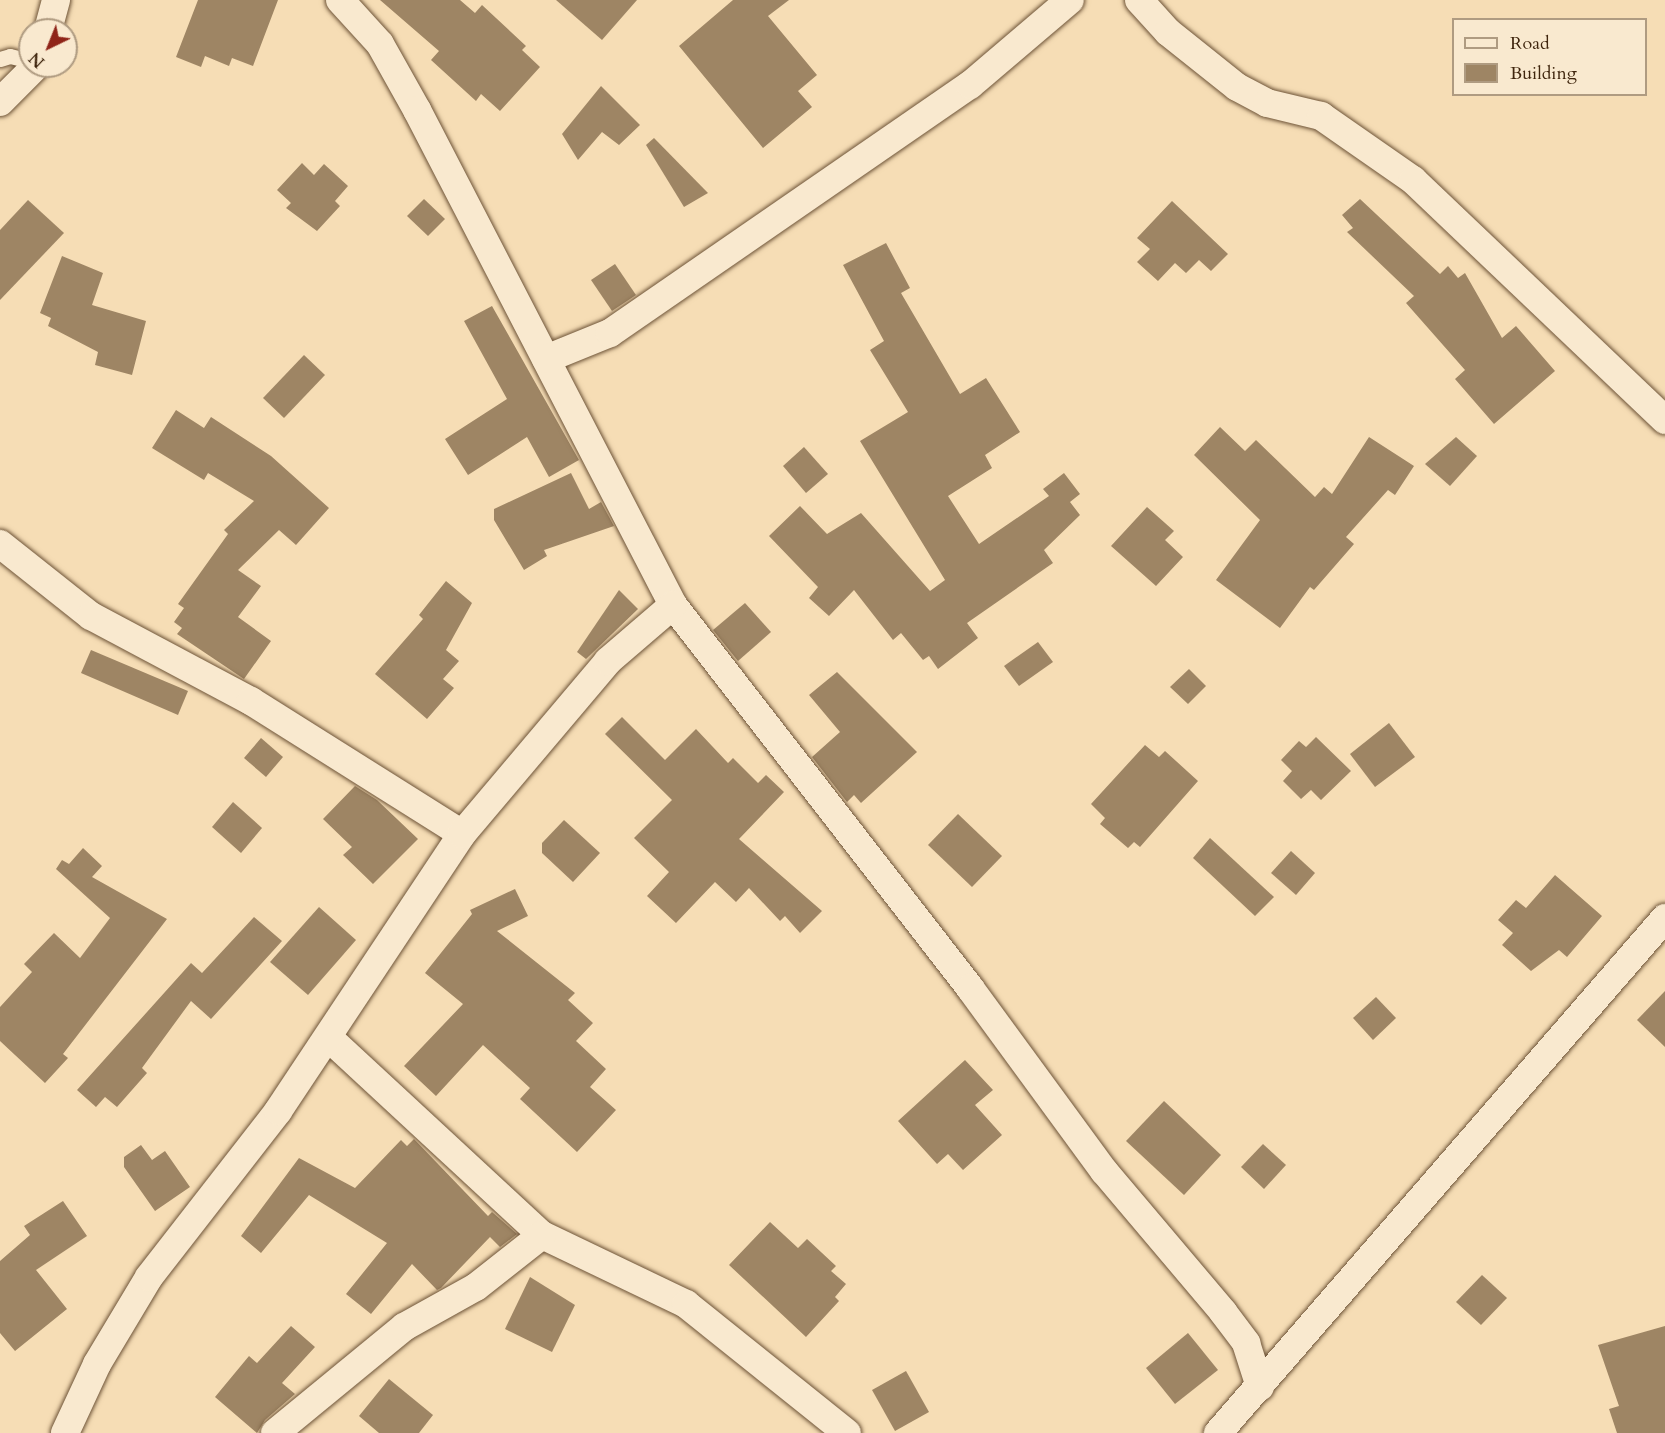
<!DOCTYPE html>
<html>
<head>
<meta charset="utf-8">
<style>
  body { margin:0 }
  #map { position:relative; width:1665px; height:1433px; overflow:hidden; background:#f6ddb5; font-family:Cardo,serif }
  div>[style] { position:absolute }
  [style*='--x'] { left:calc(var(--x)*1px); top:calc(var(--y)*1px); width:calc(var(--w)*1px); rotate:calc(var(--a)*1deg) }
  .building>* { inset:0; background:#9e8564 }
  .roads { filter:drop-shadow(0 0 2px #6d5337) drop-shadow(0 0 2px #6d5337) }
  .lane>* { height:15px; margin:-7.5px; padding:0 7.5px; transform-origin:7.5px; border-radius:7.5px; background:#f9e9cf }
  .street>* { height:28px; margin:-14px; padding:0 14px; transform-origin:14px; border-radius:14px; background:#f9e9cf }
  span { translate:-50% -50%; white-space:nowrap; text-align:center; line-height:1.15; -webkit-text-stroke:5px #f9e9cf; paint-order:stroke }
  .legend { position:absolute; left:1452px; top:18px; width:195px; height:78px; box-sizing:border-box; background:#f9e9cf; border:2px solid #af9b81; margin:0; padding:8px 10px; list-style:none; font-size:18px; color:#3f250d }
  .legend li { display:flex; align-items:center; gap:12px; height:30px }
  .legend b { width:30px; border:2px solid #af9b81 }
  .north { position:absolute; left:18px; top:18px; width:60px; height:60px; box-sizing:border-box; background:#f9e9cf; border:2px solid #af9b81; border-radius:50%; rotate:223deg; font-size:16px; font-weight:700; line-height:24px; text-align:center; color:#3f250d }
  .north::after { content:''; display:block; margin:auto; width:21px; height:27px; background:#8f2418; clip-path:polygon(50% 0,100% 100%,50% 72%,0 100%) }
</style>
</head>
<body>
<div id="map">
  <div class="building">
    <div style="clip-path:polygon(198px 0,278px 0,253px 66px,232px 58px,229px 66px,205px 56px,201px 67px,176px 57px)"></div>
    <div style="clip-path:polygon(380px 0,460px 0,475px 13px,482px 5px,526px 46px,522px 50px,540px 67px,500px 111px,481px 94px,476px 101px,431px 60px,439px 51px)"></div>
    <div style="clip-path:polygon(556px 0,637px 0,602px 40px)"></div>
    <div style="clip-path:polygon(733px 0,789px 0,768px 16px,817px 75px,798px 91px,812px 107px,763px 148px,679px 46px)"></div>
    <div style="clip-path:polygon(601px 86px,640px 125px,619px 145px,602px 132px,578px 160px,562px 134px)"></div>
    <div style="clip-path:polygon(654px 138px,708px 193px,684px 207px,646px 145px)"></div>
    <div style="clip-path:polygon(302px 163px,314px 175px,324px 164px,348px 186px,335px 201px,340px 206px,317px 231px,286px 208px,291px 203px,277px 190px)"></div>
    <div style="clip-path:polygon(424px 199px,445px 219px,428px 236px,407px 216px)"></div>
    <div style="clip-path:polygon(1360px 199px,1440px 274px,1448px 266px,1458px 278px,1465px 273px,1502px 338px,1516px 326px,1555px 371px,1494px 424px,1455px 379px,1465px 370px,1406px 303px,1414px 296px,1347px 232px,1353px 228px,1342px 215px)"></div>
    <div style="clip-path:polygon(28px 200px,64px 233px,0 300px,0 230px)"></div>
    <div style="clip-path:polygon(1172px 201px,1228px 254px,1211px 271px,1199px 260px,1186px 273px,1175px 263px,1158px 281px,1137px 262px,1150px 249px,1137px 238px)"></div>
    <div style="clip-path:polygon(886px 243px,910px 288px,901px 293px,960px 394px,986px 378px,1020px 432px,985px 455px,992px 468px,948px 496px,979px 544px,1049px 496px,1043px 489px,1064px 473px,1080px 494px,1070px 502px,1080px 515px,1044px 550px,1053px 563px,967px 623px,978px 638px,938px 669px,929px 656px,923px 660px,901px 633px,893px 640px,854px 590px,829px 616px,809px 598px,818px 587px,769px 536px,800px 506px,827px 534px,861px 513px,930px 591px,945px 580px,860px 441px,908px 412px,870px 350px,884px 341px,843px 265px)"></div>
    <div style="clip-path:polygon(62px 256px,103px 273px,92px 305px,146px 321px,132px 375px,95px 365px,98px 352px,48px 326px,51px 318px,40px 313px)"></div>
    <div style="clip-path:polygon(615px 264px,636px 295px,612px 311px,591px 280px)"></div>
    <div style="clip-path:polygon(492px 306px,579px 460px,549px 477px,527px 437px,468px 475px,445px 439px,507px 399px,464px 321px)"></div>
    <div style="clip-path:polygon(304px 355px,325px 375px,284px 418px,263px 398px)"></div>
    <div style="clip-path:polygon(176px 410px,204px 428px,211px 417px,271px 456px,329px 508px,296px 545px,279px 530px,238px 570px,261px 586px,238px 617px,271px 641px,244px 679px,177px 634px,182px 628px,174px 622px,184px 608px,178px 604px,228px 534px,224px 530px,254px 501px,208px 473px,204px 480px,152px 448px)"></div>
    <div style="clip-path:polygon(1220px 427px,1245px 451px,1256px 440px,1315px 497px,1324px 487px,1332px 494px,1369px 437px,1414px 466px,1395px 495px,1388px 490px,1346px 537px,1354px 544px,1314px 590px,1310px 587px,1280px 628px,1216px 580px,1260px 520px,1194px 455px)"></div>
    <div style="clip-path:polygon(1456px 437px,1477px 456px,1450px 486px,1425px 464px)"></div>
    <div style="clip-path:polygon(804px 447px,828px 474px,806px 493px,783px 466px)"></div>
    <div style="clip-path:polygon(571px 473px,589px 509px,601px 502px,614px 526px,544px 550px,547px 556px,524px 570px,494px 520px,494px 509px)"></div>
    <div style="clip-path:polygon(1147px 507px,1174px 531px,1165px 540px,1183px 557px,1156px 586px,1111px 546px)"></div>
    <div style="clip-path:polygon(446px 581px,472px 603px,446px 650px,459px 661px,443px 679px,454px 688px,427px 719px,375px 674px,423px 619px,419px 615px)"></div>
    <div style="clip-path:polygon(619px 590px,638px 609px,586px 659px,577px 652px)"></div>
    <div style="clip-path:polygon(745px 603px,771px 632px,738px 661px,713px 630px)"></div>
    <div style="clip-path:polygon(1038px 642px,1053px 662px,1019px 686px,1004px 666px)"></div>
    <div style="clip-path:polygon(91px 650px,188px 691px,178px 715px,81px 673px)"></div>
    <div style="clip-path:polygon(1189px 669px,1206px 686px,1188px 704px,1170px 687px)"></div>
    <div style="clip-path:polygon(837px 672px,917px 752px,861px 803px,854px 795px,847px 802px,812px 757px,840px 732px,809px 695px)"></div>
    <div style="clip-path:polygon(622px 717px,665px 760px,696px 729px,728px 763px,733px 758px,758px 783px,766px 775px,784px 792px,739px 839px,822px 911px,800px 933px,785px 916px,780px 921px,749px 888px,736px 902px,715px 882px,676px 923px,647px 896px,669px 872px,634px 838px,672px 800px,605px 734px)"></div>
    <div style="clip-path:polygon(1389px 723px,1415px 757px,1375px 787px,1350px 754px)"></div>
    <div style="clip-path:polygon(1316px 737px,1351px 771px,1321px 800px,1311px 790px,1301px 799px,1283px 781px,1292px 771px,1281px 760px,1299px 741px,1306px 747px)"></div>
    <div style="clip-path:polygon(261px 738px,283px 757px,266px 777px,244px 758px)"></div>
    <div style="clip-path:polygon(1145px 745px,1159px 757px,1165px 751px,1198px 781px,1140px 847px,1134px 842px,1128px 848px,1100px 824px,1105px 818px,1091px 804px)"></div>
    <div style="clip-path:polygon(355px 786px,377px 800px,418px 839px,373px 884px,343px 855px,352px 847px,323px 819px)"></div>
    <div style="clip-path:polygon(233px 802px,262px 828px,241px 853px,212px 827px)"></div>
    <div style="clip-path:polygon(958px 814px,1002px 856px,972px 887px,928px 845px)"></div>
    <div style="clip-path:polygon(564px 820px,600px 853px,573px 882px,542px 853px,542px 843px)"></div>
    <div style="clip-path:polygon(1210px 838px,1274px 897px,1255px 916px,1193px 858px)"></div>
    <div style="clip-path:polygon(83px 848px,102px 866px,92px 877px,167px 919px,63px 1054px,68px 1058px,45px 1083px,0 1041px,0 1007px,32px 972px,24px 964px,54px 933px,80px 958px,110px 918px,56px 869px,62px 860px,69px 864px)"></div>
    <div style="clip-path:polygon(1291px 851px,1315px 873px,1296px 895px,1271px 873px)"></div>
    <div style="clip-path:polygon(1555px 875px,1602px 916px,1567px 957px,1559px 950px,1531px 971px,1502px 945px,1513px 933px,1498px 920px,1516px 900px,1526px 908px)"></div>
    <div style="clip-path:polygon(515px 889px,528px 916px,497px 931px,575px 993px,568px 1000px,593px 1023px,576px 1041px,606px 1069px,590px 1087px,616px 1110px,577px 1152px,520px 1099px,530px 1088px,483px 1045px,436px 1096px,404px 1066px,463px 1004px,425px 973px,472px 914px,470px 910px)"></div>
    <div style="clip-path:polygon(319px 907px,356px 940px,308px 995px,270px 962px)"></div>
    <div style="clip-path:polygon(254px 917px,282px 941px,211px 1019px,191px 1001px,142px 1068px,147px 1073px,117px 1107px,105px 1097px,96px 1107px,77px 1090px,191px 963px,202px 973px)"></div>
    <div style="clip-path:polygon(1665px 991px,1665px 1047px,1637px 1020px)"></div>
    <div style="clip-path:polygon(1376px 997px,1396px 1018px,1373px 1040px,1353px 1018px)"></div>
    <div style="clip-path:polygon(965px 1060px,993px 1090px,975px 1105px,1002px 1135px,963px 1170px,948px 1154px,937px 1164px,898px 1121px)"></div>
    <div style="clip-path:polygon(1164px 1101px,1221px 1155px,1184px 1195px,1126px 1141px)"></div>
    <div style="clip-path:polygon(414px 1139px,488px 1216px,492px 1212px,517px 1234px,500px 1247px,490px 1237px,441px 1288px,437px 1290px,412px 1264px,371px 1314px,346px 1294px,387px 1243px,309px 1195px,261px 1253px,241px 1236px,299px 1158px,355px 1188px,401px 1140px,407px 1146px)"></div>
    <div style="clip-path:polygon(1263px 1144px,1286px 1165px,1264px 1189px,1241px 1167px)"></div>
    <div style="clip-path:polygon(141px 1145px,152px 1160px,165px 1151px,190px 1187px,155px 1211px,124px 1167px,124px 1157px)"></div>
    <div style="clip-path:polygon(63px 1201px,87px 1236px,36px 1270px,67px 1309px,15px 1351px,0 1333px,0 1261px,30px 1235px,24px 1226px)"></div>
    <div style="clip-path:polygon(770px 1222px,798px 1248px,807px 1239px,836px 1266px,831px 1271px,846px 1284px,835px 1297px,839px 1301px,806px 1337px,729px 1265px)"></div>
    <div style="clip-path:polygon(1482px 1275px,1507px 1298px,1481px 1325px,1456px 1302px)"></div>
    <div style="clip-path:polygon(530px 1277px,575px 1305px,552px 1352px,505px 1329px)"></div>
    <div style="clip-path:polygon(291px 1326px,315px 1347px,282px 1383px,295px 1394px,265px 1420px,257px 1433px,215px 1397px,249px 1356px,257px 1363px)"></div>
    <div style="clip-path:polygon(1665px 1326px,1665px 1433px,1617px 1433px,1609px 1409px,1619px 1406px,1598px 1345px)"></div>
    <div style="clip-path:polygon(1188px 1333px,1218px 1370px,1175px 1404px,1146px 1368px)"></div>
    <div style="clip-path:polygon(906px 1371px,929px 1412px,895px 1431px,872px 1390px)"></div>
    <div style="clip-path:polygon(389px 1379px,433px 1415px,419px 1433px,379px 1433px,359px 1416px)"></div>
  </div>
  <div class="roads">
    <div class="lane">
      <div style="--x:0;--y:59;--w:10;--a:-17"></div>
      <div style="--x:10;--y:56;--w:21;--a:14"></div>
    </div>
    <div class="street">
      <div style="--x:340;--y:0;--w:59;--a:47.7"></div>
      <div style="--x:380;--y:44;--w:76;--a:60.7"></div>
      <div style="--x:417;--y:110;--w:557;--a:62.65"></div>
      <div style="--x:673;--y:605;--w:485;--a:52.2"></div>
      <div style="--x:970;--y:988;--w:227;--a:53.8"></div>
      <div style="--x:1104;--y:1171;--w:185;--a:49.8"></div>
      <div style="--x:1223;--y:1312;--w:39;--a:53"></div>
      <div style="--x:1246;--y:1343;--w:46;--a:72.3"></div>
      <div style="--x:1139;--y:0;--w:43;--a:47.8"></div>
      <div style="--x:1168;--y:32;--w:88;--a:38.6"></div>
      <div style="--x:1237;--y:87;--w:34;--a:28"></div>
      <div style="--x:1267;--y:103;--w:56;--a:13.5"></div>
      <div style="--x:1321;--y:116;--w:112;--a:34.8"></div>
      <div style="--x:1413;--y:180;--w:348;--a:43.6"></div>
      <div style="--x:48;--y:30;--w:31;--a:-75"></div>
      <div style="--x:0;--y:102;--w:51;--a:-45"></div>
      <div style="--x:546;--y:359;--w:69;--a:-22.1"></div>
      <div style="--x:610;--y:333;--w:437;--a:-34.6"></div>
      <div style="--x:970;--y:85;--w:131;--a:-40.4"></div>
      <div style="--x:0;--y:544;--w:116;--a:38.4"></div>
      <div style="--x:91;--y:616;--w:181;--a:28"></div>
      <div style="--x:251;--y:701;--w:249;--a:32.2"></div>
      <div style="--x:329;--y:1038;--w:290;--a:42.8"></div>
      <div style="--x:542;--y:1235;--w:160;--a:25.6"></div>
      <div style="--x:686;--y:1304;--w:206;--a:38.7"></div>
      <div style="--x:65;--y:1433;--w:76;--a:-65.1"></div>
      <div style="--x:97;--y:1364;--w:101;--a:-59.1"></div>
      <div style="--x:149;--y:1277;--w:210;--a:-52.1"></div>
      <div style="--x:278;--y:1111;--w:333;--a:-56.4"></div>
      <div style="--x:462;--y:834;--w:226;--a:-49.8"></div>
      <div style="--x:608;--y:661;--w:86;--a:-40.7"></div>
      <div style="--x:275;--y:1433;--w:167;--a:-39.4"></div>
      <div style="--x:404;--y:1327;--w:82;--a:-29.1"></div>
      <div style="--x:476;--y:1287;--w:84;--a:-38.2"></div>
      <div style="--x:1218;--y:1433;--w:682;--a:-49.04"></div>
    </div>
  </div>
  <ul class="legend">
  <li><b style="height:8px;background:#f9e9cf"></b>Road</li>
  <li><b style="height:16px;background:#9e8564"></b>Building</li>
  </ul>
  <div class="north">N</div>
</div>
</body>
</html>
